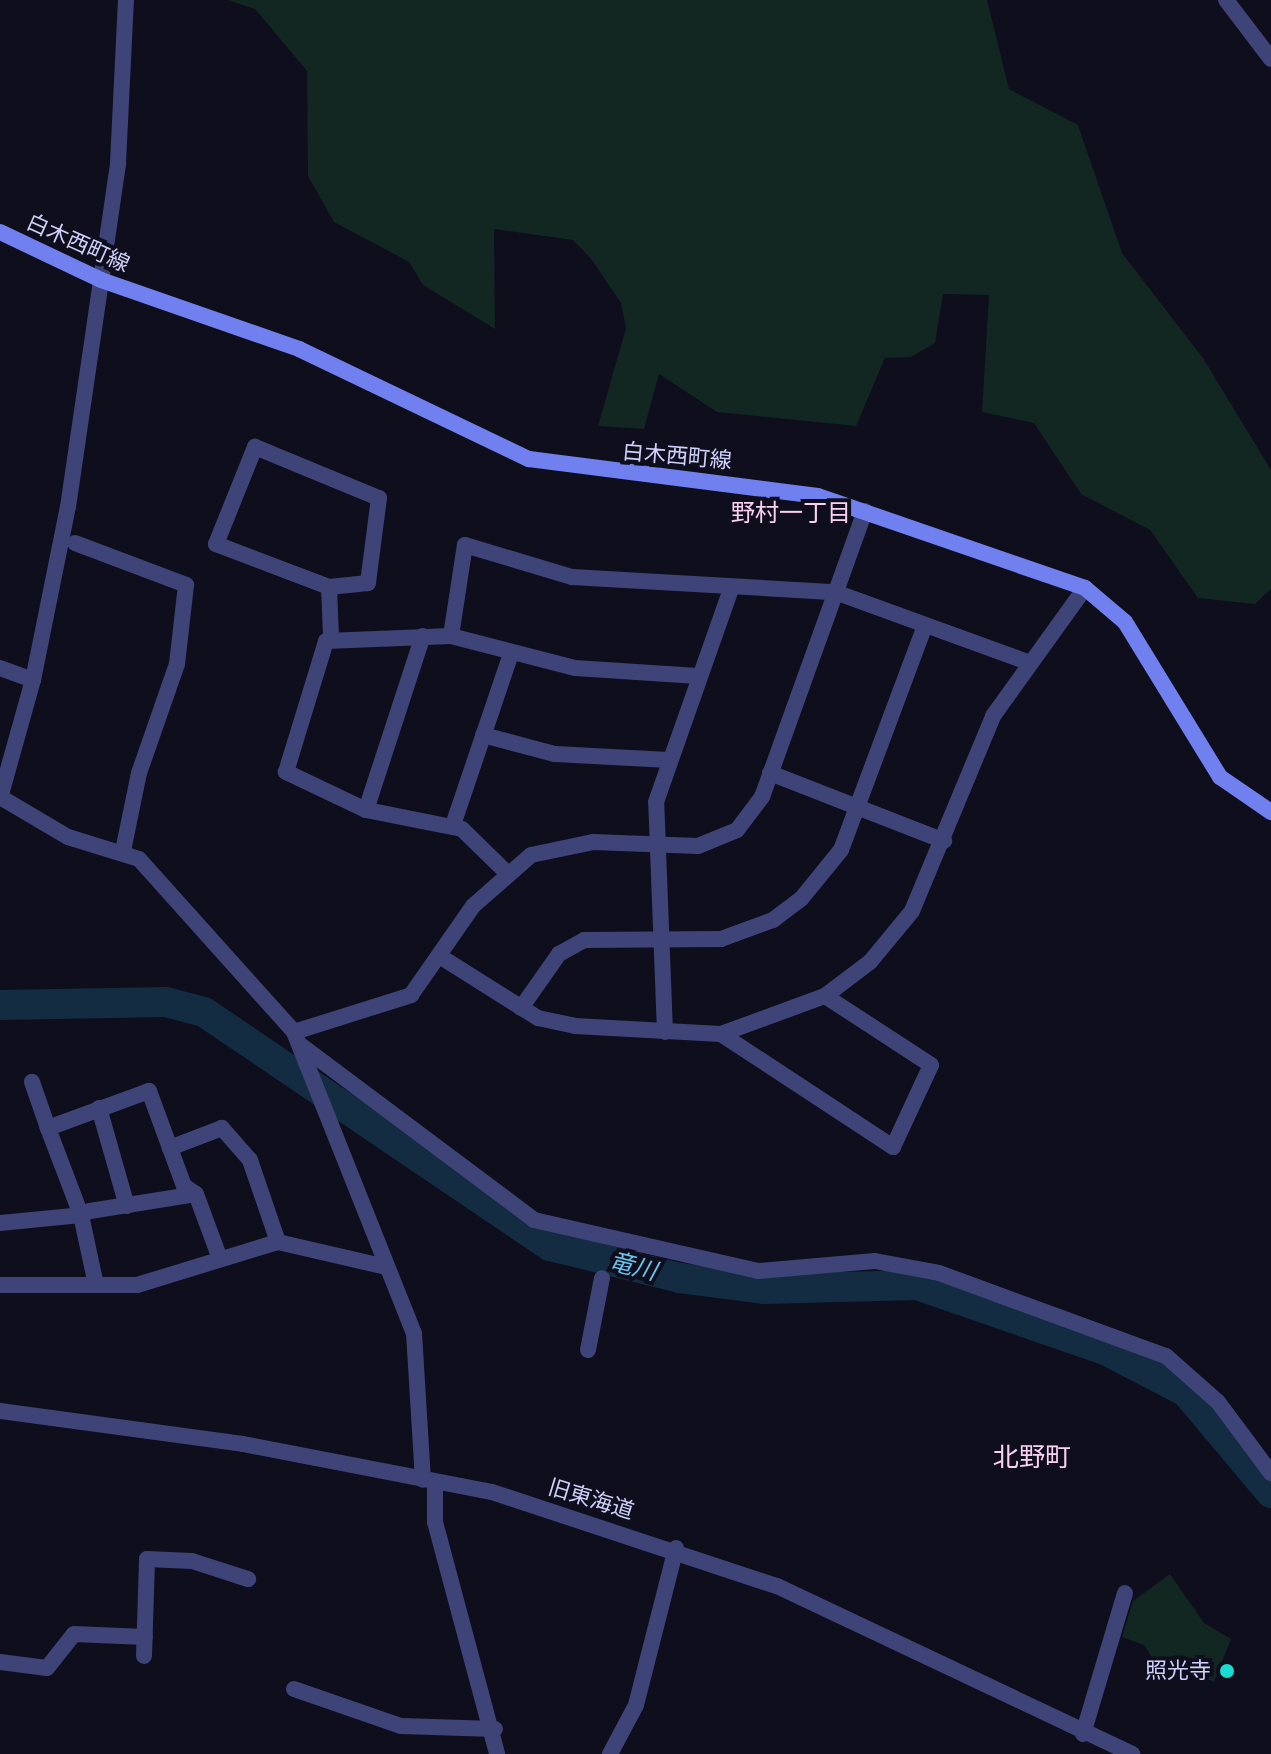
<!DOCTYPE html>
<html>
<head>
<meta charset="utf-8">
<style>
  body { margin:0 }
  #map { position:relative; width:1271px; height:1754px; overflow:hidden; background:#0e0e1d; font-family:"DM Sans","Noto Sans JP",sans-serif }
  div>[style] { position:absolute }
  [style*='--x'] { left:calc(var(--x)*1px); top:calc(var(--y)*1px); width:calc(var(--w)*1px); rotate:calc(var(--a)*1deg) }
  .green>* { inset:0; background:#122622 }
  .river>* { height:30px; margin:-15px; padding:0 15px; transform-origin:15px; border-radius:15px; background:#132c41 }
  .minor>* { height:16px; margin:-8px; padding:0 8px; transform-origin:8px; border-radius:8px; background:#3e4477 }
  .tertiary>* { height:16px; margin:-8px; padding:0 8px; transform-origin:8px; border-radius:8px; background:#3e4477 }
  .secondary>* { height:16px; margin:-8px; padding:0 8px; transform-origin:8px; border-radius:8px; background:#7180ef }
  .dots>* { width:22px; height:22px; translate:-50% -50%; box-sizing:border-box; border:4px solid #0e0e1d; border-radius:50% }
  span { translate:-50% -50%; white-space:nowrap; text-align:center; line-height:1.15; -webkit-text-stroke:8px #0e0e1d; paint-order:stroke }
  .street-label { font-size:22px; color:#cfd1fa }
  .poi-label { font-size:22px; color:#cfd1fa }
  .right { translate:-100% -50%; text-align:right }
  .neighbourhood-label { font-size:24px; color:#fad1f1 }
  .water-label { font-size:24px; color:#69c4ee; font-style:italic }
  .quarter-label { font-size:26px; color:#fad1f1 }
</style>
</head>
<body>
<div id="map">
  <div class="green">
    <div style="clip-path:polygon(228px 0,987px 0,1009px 89px,1078px 125px,1122px 253px,1203px 358px,1271px 470px,1271px 589px,1255px 604px,1198px 598px,1150px 530px,1081px 494px,1034px 423px,982px 412px,989px 295px,943px 294px,935px 343px,911px 357px,885px 358px,856px 426px,717px 412px,659px 374px,644px 429px,598px 426px,626px 328px,621px 303px,592px 260px,573px 240px,494px 229px,495px 329px,423px 285px,409px 262px,334px 222px,308px 176px,307px 71px,255px 9px)"></div>
    <div style="clip-path:polygon(1170px 1574px,1204px 1623px,1231px 1639px,1214px 1682px,1153px 1659px,1144px 1645px,1122px 1637px,1133px 1601px)"></div>
  </div>
  <div class="river">
    <div style="--x:0;--y:1005;--w:166;--a:-1"></div>
    <div style="--x:166;--y:1002;--w:39;--a:15"></div>
    <div style="--x:204;--y:1012;--w:418;--a:34.1"></div>
    <div style="--x:550;--y:1246;--w:134;--a:13.8"></div>
    <div style="--x:680;--y:1278;--w:86;--a:7.4"></div>
    <div style="--x:765;--y:1289;--w:152;--a:-1.5"></div>
    <div style="--x:917;--y:1285;--w:199;--a:19.1"></div>
    <div style="--x:1105;--y:1350;--w:91;--a:27.4"></div>
    <div style="--x:1186;--y:1392;--w:132;--a:49.9"></div>
  </div>
  <div class="minor">
    <div style="--x:255;--y:447;--w:134;--a:22.4"></div>
    <div style="--x:379;--y:498;--w:86;--a:97.4"></div>
    <div style="--x:368;--y:583;--w:39;--a:174"></div>
    <div style="--x:329;--y:587;--w:121;--a:-159.2"></div>
    <div style="--x:216;--y:544;--w:105;--a:-68.1"></div>
    <div style="--x:75;--y:543;--w:119;--a:20.7"></div>
    <div style="--x:186;--y:585;--w:80;--a:96.5"></div>
    <div style="--x:177;--y:664;--w:115;--a:109.2"></div>
    <div style="--x:139;--y:773;--w:80;--a:101.6"></div>
    <div style="--x:329;--y:587;--w:49;--a:87.7"></div>
    <div style="--x:451;--y:636;--w:92;--a:-81.3"></div>
    <div style="--x:465;--y:545;--w:112;--a:16.7"></div>
    <div style="--x:572;--y:577;--w:263;--a:3.3"></div>
    <div style="--x:835;--y:592;--w:204;--a:20"></div>
    <div style="--x:0;--y:668;--w:35;--a:20"></div>
    <div style="--x:483;--y:735;--w:74;--a:14.8"></div>
    <div style="--x:555;--y:754;--w:114;--a:3"></div>
    <div style="--x:770;--y:773;--w:187;--a:21.3"></div>
    <div style="--x:0;--y:797;--w:79;--a:30.5"></div>
    <div style="--x:68;--y:837;--w:74;--a:17.2"></div>
    <div style="--x:139;--y:859;--w:232;--a:48.1"></div>
    <div style="--x:294;--y:1032;--w:324;--a:68.3"></div>
    <div style="--x:414;--y:1333;--w:147;--a:86.5"></div>
    <div style="--x:366;--y:810;--w:183;--a:-71.9"></div>
    <div style="--x:453;--y:825;--w:181;--a:-71.3"></div>
    <div style="--x:507;--y:873;--w:63;--a:-135.6"></div>
    <div style="--x:462;--y:829;--w:98;--a:-168.8"></div>
    <div style="--x:366;--y:810;--w:89;--a:-154.6"></div>
    <div style="--x:286;--y:772;--w:137;--a:-73"></div>
    <div style="--x:326;--y:641;--w:125;--a:-2.3"></div>
    <div style="--x:451;--y:636;--w:128;--a:14.5"></div>
    <div style="--x:575;--y:668;--w:123;--a:3.7"></div>
    <div style="--x:441;--y:957;--w:115;--a:32.2"></div>
    <div style="--x:538;--y:1018;--w:38;--a:12"></div>
    <div style="--x:575;--y:1026;--w:146;--a:3.1"></div>
    <div style="--x:721;--y:1034;--w:111;--a:-20.1"></div>
    <div style="--x:825;--y:996;--w:56;--a:-37.1"></div>
    <div style="--x:870;--y:962;--w:66;--a:-50.5"></div>
    <div style="--x:912;--y:911;--w:211;--a:-67.4"></div>
    <div style="--x:993;--y:716;--w:158;--a:-54.3"></div>
    <div style="--x:521;--y:1008;--w:66;--a:-54.9"></div>
    <div style="--x:559;--y:954;--w:29;--a:-29"></div>
    <div style="--x:584;--y:940;--w:137;--a:-0.4"></div>
    <div style="--x:721;--y:939;--w:55;--a:-20.1"></div>
    <div style="--x:773;--y:920;--w:35;--a:-37"></div>
    <div style="--x:801;--y:899;--w:63;--a:-50.8"></div>
    <div style="--x:841;--y:850;--w:240;--a:-69.5"></div>
    <div style="--x:294;--y:1032;--w:123;--a:-17.5"></div>
    <div style="--x:411;--y:995;--w:108;--a:-55.1"></div>
    <div style="--x:473;--y:906;--w:77;--a:-41.3"></div>
    <div style="--x:531;--y:855;--w:63;--a:-11.8"></div>
    <div style="--x:593;--y:842;--w:105;--a:2.2"></div>
    <div style="--x:698;--y:846;--w:42;--a:-22.3"></div>
    <div style="--x:737;--y:830;--w:41;--a:-52.9"></div>
    <div style="--x:762;--y:797;--w:304;--a:-70.2"></div>
    <div style="--x:665;--y:1032;--w:230;--a:-92.2"></div>
    <div style="--x:656;--y:802;--w:226;--a:-70.6"></div>
    <div style="--x:721;--y:1034;--w:206;--a:33.3"></div>
    <div style="--x:893;--y:1147;--w:90;--a:-65.1"></div>
    <div style="--x:931;--y:1065;--w:126;--a:-146.9"></div>
    <div style="--x:299;--y:1044;--w:294;--a:36.8"></div>
    <div style="--x:534;--y:1220;--w:230;--a:12.8"></div>
    <div style="--x:758;--y:1271;--w:117;--a:-4.9"></div>
    <div style="--x:875;--y:1261;--w:65;--a:10.6"></div>
    <div style="--x:939;--y:1273;--w:242;--a:20.1"></div>
    <div style="--x:1166;--y:1356;--w:69;--a:41.5"></div>
    <div style="--x:1218;--y:1402;--w:89;--a:53.3"></div>
    <div style="--x:99;--y:1108;--w:102;--a:74.1"></div>
    <div style="--x:170;--y:1148;--w:40;--a:69.8"></div>
    <div style="--x:184;--y:1186;--w:14;--a:34"></div>
    <div style="--x:0;--y:1223;--w:81;--a:-5.6"></div>
    <div style="--x:81;--y:1215;--w:93;--a:-110.8"></div>
    <div style="--x:278;--y:1242;--w:111;--a:13"></div>
    <div style="--x:0;--y:1285;--w:137;--a:0"></div>
    <div style="--x:137;--y:1285;--w:147;--a:-17"></div>
    <div style="--x:278;--y:1242;--w:87;--a:-108.9"></div>
    <div style="--x:250;--y:1160;--w:43;--a:-131.2"></div>
    <div style="--x:222;--y:1128;--w:56;--a:159"></div>
    <div style="--x:170;--y:1148;--w:61;--a:-110.2"></div>
    <div style="--x:149;--y:1091;--w:108;--a:159.9"></div>
    <div style="--x:48;--y:1128;--w:49;--a:-109.2"></div>
    <div style="--x:96;--y:1285;--w:72;--a:-102.1"></div>
    <div style="--x:81;--y:1215;--w:10;--a:-24"></div>
    <div style="--x:90;--y:1211;--w:107;--a:-9.1"></div>
    <div style="--x:196;--y:1194;--w:69;--a:69.7"></div>
    <div style="--x:588;--y:1350;--w:73;--a:-79"></div>
    <div style="--x:0;--y:1411;--w:245;--a:7.7"></div>
    <div style="--x:243;--y:1444;--w:254;--a:10.9"></div>
    <div style="--x:492;--y:1492;--w:300;--a:18.3"></div>
    <div style="--x:777;--y:1586;--w:393;--a:25.3"></div>
    <div style="--x:435;--y:1482;--w:40;--a:90"></div>
    <div style="--x:435;--y:1522;--w:240;--a:75"></div>
    <div style="--x:144;--y:1656;--w:97;--a:-88.2"></div>
    <div style="--x:147;--y:1559;--w:45;--a:2.5"></div>
    <div style="--x:192;--y:1561;--w:59;--a:17.8"></div>
    <div style="--x:0;--y:1662;--w:47;--a:7.3"></div>
    <div style="--x:47;--y:1668;--w:43;--a:-51.5"></div>
    <div style="--x:74;--y:1634;--w:71;--a:2.4"></div>
    <div style="--x:294;--y:1689;--w:113;--a:19.1"></div>
    <div style="--x:401;--y:1726;--w:94;--a:1.8"></div>
    <div style="--x:1083;--y:1734;--w:147;--a:-73.4"></div>
    <div style="--x:610;--y:1754;--w:55;--a:-62"></div>
    <div style="--x:636;--y:1705;--w:162;--a:-75.7"></div>
  </div>
  <div class="tertiary">
    <div style="--x:1226;--y:0;--w:74;--a:52.7"></div>
    <div style="--x:0;--y:798;--w:123;--a:-74.4"></div>
    <div style="--x:33;--y:680;--w:177;--a:-78.6"></div>
    <div style="--x:68;--y:507;--w:348;--a:-81.7"></div>
    <div style="--x:118;--y:163;--w:163;--a:-87.2"></div>
  </div>
  <div class="secondary">
    <div style="--x:0;--y:232;--w:112;--a:25.4"></div>
    <div style="--x:101;--y:280;--w:210;--a:19.2"></div>
    <div style="--x:299;--y:349;--w:255;--a:25.6"></div>
    <div style="--x:529;--y:459;--w:291;--a:7.3"></div>
    <div style="--x:818;--y:496;--w:282;--a:19"></div>
    <div style="--x:1085;--y:588;--w:52;--a:40.4"></div>
    <div style="--x:1125;--y:622;--w:182;--a:58.5"></div>
    <div style="--x:1220;--y:777;--w:62;--a:34.5"></div>
  </div>
  <div class="dots">
    <div style="left:1227px;top:1671px;background:#19dcd3"></div>
  </div>
  <div class="street-label">
    <span style="left:78px;top:243px;rotate:24deg">白木西町線</span>
    <span style="left:677px;top:456px;rotate:5deg">白木西町線</span>
    <span style="left:591px;top:1499px;rotate:17deg">旧東海道</span>
  </div>
  <div class="poi-label">
    <span class="right" style="left:1211px;top:1671px">照光寺</span>
  </div>
  <div class="neighbourhood-label">
    <span style="left:791px;top:513px">野村一丁目</span>
  </div>
  <div class="water-label">
    <span style="left:633px;top:1266px;rotate:14deg">竜川</span>
  </div>
  <div class="quarter-label">
    <span style="left:1032px;top:1458px">北野町</span>
  </div>
</div>
</body>
</html>
